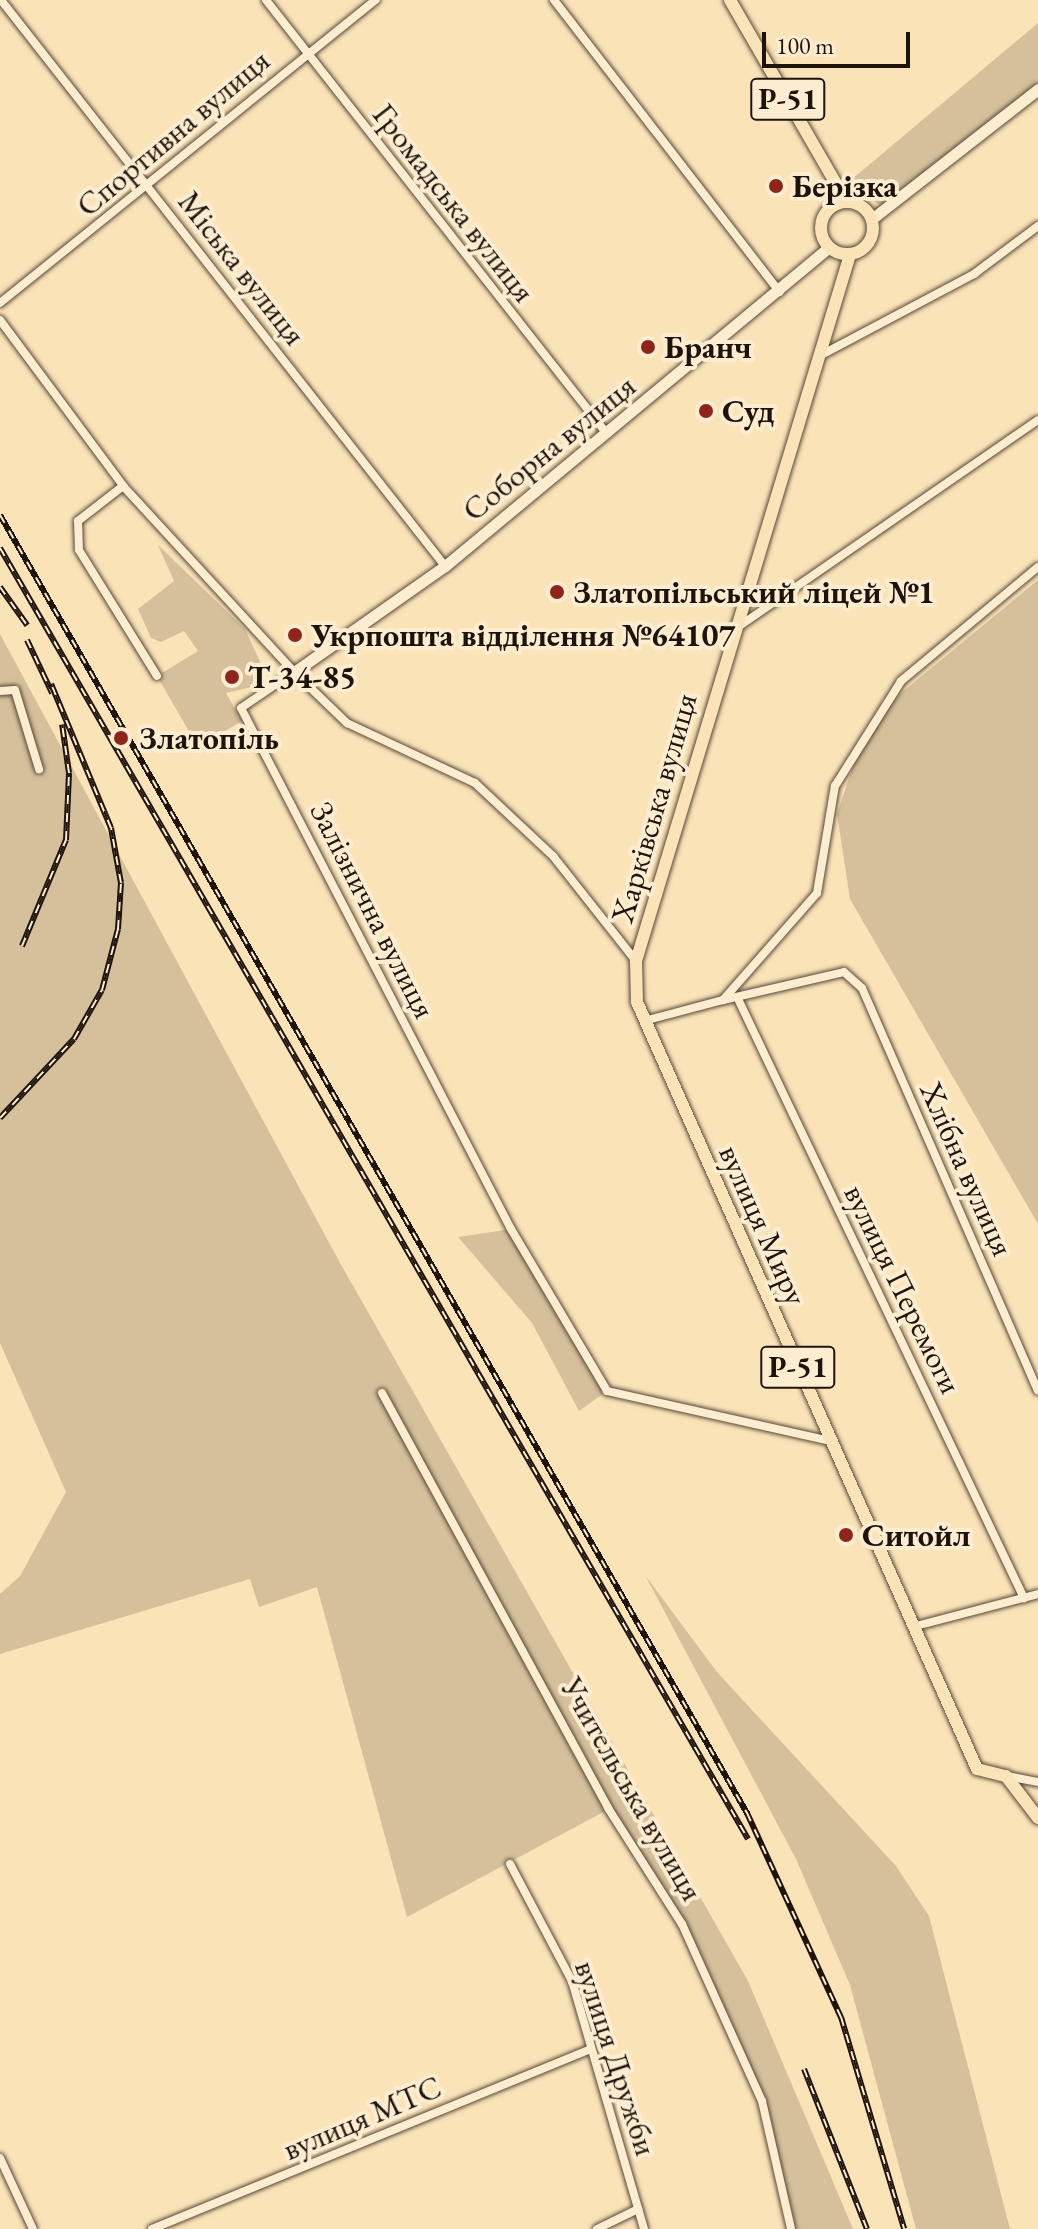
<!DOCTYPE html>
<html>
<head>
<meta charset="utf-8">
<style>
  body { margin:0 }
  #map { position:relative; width:1038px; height:2229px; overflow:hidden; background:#fbe3b8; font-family:"EB Garamond",serif }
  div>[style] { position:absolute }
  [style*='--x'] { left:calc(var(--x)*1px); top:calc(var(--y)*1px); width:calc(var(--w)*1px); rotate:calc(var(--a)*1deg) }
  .green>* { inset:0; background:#d6c09b }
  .roads { filter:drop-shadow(0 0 2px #564838) drop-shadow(0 0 2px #564838) }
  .street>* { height:8px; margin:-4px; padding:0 4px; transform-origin:4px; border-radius:4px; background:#fcedd1 }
  .secondary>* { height:11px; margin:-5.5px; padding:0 5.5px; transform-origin:5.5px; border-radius:5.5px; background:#fcedd1 }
  .primary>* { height:12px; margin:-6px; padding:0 6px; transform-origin:6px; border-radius:6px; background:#fbe3b8 }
  .primary>.ring { margin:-6px; padding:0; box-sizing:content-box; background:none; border:12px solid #fbe3b8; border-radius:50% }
  .rail>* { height:6px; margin-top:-3px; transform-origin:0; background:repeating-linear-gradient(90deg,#fcedd1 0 9px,#1f140d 0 18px); box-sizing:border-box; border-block:2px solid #1f140d }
  .dots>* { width:22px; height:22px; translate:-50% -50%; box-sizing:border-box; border:4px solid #fcedd1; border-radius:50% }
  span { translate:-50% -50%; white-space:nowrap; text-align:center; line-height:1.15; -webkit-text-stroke:8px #fcedd1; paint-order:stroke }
  .shield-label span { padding:2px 6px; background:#fcedd1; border:2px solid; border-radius:6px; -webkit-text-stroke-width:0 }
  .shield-label { font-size:30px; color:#1f140d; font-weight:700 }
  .street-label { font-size:32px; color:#1f140d }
  .poi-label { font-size:32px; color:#1f140d; font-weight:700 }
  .left { translate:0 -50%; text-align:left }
  .scale { position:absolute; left:762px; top:32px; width:148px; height:36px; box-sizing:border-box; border:4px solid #1f140d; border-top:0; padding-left:10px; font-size:24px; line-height:28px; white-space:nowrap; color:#1f140d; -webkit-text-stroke:6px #fcedd1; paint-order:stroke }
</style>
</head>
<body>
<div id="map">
  <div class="green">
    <div style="clip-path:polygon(1038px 23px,1038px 89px,882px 206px,845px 185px)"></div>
    <div style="clip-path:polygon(158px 545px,245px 629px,262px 666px,252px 687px,226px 693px,242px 721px,198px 747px,157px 676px,198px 651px,184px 631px,161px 642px,151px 638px,138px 609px,174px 581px)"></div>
    <div style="clip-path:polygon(1038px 580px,1038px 1224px,850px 899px,837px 814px,862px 740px,900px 694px)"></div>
    <div style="clip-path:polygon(0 634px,339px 1261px,748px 1981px,853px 2229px,791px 2229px,762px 2101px,682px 1924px,609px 1809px,407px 1917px,317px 1587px,259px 1607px,250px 1579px,0 1654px,0 1594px,20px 1576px,66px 1492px,0 1343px)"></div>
    <div style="clip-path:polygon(511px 1229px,607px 1391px,579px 1411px,532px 1323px,458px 1237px)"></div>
    <div style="clip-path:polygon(645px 1575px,717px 1672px,896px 1866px,929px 1916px,1010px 2229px,916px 2229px,850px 1985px,796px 1859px)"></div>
  </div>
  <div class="roads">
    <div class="street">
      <div style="--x:1;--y:0;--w:719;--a:51.89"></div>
      <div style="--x:266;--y:0;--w:552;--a:51.84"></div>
      <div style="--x:554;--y:0;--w:369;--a:52.3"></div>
      <div style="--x:0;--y:303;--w:483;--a:-38.9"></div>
      <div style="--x:0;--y:320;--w:208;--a:53.4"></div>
      <div style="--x:124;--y:487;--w:251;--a:47.4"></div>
      <div style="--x:294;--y:672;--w:64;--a:145.8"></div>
      <div style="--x:241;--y:708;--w:587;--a:62.61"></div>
      <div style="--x:511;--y:1229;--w:188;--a:59.3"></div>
      <div style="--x:607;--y:1391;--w:229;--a:12.6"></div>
      <div style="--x:825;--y:353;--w:169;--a:-27.9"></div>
      <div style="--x:974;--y:274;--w:80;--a:-36.9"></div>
      <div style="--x:123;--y:486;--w:57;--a:142.1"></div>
      <div style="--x:78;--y:521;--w:29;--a:88"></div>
      <div style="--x:79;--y:550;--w:148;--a:58.2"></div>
      <div style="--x:738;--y:627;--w:364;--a:-34.6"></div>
      <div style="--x:294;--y:672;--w:74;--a:43.9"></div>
      <div style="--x:347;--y:723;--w:141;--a:25.1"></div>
      <div style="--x:475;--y:783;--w:107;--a:43.1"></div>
      <div style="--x:553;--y:856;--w:134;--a:51.7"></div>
      <div style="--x:0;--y:691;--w:15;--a:-4"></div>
      <div style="--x:15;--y:690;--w:83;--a:73.1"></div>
      <div style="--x:723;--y:1000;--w:124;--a:-13"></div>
      <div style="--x:844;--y:972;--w:24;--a:42"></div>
      <div style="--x:862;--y:988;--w:439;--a:66.4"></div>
      <div style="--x:739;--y:1001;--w:662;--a:64.48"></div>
      <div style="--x:644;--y:1021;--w:82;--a:-14.9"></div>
      <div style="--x:723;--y:1000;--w:142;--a:-48.7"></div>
      <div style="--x:817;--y:893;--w:109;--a:-80.5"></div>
      <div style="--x:835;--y:786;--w:124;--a:-57.8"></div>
      <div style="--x:901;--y:681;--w:178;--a:-39.8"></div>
      <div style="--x:382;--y:1393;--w:473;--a:61.4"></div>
      <div style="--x:608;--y:1808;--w:138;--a:57.5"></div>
      <div style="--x:682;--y:1924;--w:194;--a:65.7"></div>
      <div style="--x:762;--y:2101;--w:131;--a:77.2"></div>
      <div style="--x:916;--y:1626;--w:126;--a:-14.7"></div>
      <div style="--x:1007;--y:1776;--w:32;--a:11"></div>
      <div style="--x:510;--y:1864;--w:132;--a:62.1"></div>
      <div style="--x:572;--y:1981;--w:258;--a:73.8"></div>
      <div style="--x:0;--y:2158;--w:78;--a:65.1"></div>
      <div style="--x:152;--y:2229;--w:474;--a:-22.3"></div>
      <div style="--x:597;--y:2229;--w:46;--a:-26"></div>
    </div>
    <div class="secondary">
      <div style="--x:873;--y:218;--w:209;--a:-38"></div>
      <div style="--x:294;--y:672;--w:184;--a:-35.1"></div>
      <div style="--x:445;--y:566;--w:495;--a:-39.7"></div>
    </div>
    <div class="primary">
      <div style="--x:730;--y:0;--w:230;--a:60"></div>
      <div class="ring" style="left:821px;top:202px;width:40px;height:40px"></div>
      <div style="--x:849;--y:258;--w:735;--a:106.86"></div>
      <div style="--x:636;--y:961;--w:41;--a:88.6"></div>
      <div style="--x:637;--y:1002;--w:839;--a:66.09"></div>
      <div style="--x:977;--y:1769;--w:30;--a:14"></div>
      <div style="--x:1006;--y:1776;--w:53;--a:52.7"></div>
    </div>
  </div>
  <div class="rail">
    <div style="--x:0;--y:515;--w:1498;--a:60.08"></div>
    <div style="--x:747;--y:1813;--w:225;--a:65.3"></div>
    <div style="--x:841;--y:2017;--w:221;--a:73.4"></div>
    <div style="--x:0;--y:548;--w:1492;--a:59.91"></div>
    <div style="--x:0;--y:587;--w:47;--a:54.6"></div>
    <div style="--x:27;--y:640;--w:59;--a:64.7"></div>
    <div style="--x:22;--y:946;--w:115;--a:-67.5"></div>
    <div style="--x:66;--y:840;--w:67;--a:-87.4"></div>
    <div style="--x:69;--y:773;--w:49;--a:-98.1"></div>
    <div style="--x:0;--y:1118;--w:108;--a:-46.9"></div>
    <div style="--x:74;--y:1039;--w:56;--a:-60.3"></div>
    <div style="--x:102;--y:990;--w:63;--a:-75.3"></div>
    <div style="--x:118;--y:929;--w:46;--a:-86.3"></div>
    <div style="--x:121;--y:883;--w:56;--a:-100.3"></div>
    <div style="--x:111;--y:828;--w:156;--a:-112.6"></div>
    <div style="--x:804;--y:2069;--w:172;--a:68.5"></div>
  </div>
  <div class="dots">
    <div style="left:776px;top:186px;background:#8f2418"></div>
    <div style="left:648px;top:347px;background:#8f2418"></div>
    <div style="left:706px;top:411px;background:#8f2418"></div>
    <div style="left:557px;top:592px;background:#8f2418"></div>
    <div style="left:295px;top:635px;background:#8f2418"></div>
    <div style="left:232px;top:677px;background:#8f2418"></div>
    <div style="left:121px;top:738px;background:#8f2418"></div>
    <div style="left:846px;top:1535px;background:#8f2418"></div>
  </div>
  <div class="shield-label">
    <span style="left:788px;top:99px">Р-51</span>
    <span style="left:798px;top:1367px">Р-51</span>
  </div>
  <div class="street-label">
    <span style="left:173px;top:133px;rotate:-40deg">Спортивна вулиця</span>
    <span style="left:454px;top:203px;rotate:52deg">Громадська вулиця</span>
    <span style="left:242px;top:268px;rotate:52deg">Міська вулиця</span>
    <span style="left:549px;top:448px;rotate:-39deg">Соборна вулиця</span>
    <span style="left:654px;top:808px;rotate:-74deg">Харківська вулиця</span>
    <span style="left:373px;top:910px;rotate:63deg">Залізнична вулиця</span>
    <span style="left:967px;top:1169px;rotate:66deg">Хлібна вулиця</span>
    <span style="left:763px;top:1225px;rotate:66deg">вулиця Миру</span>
    <span style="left:903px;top:1289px;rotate:64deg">вулиця Перемоги</span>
    <span style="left:632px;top:1789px;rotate:60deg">Учительська вулиця</span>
    <span style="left:616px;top:2058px;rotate:72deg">вулиця Дружби</span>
    <span style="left:362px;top:2118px;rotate:-23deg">вулиця МТС</span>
  </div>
  <div class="poi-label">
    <span class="left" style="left:792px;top:186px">Берізка</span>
    <span class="left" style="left:664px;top:347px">Бранч</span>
    <span class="left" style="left:722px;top:411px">Суд</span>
    <span class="left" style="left:573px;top:592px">Златопільський ліцей №1</span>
    <span class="left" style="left:311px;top:635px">Укрпошта відділення №64107</span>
    <span class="left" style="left:248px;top:677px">Т-34-85</span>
    <span class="left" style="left:139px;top:738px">Златопіль</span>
    <span class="left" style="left:862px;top:1535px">Ситойл</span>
  </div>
  <div class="scale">100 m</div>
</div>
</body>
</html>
